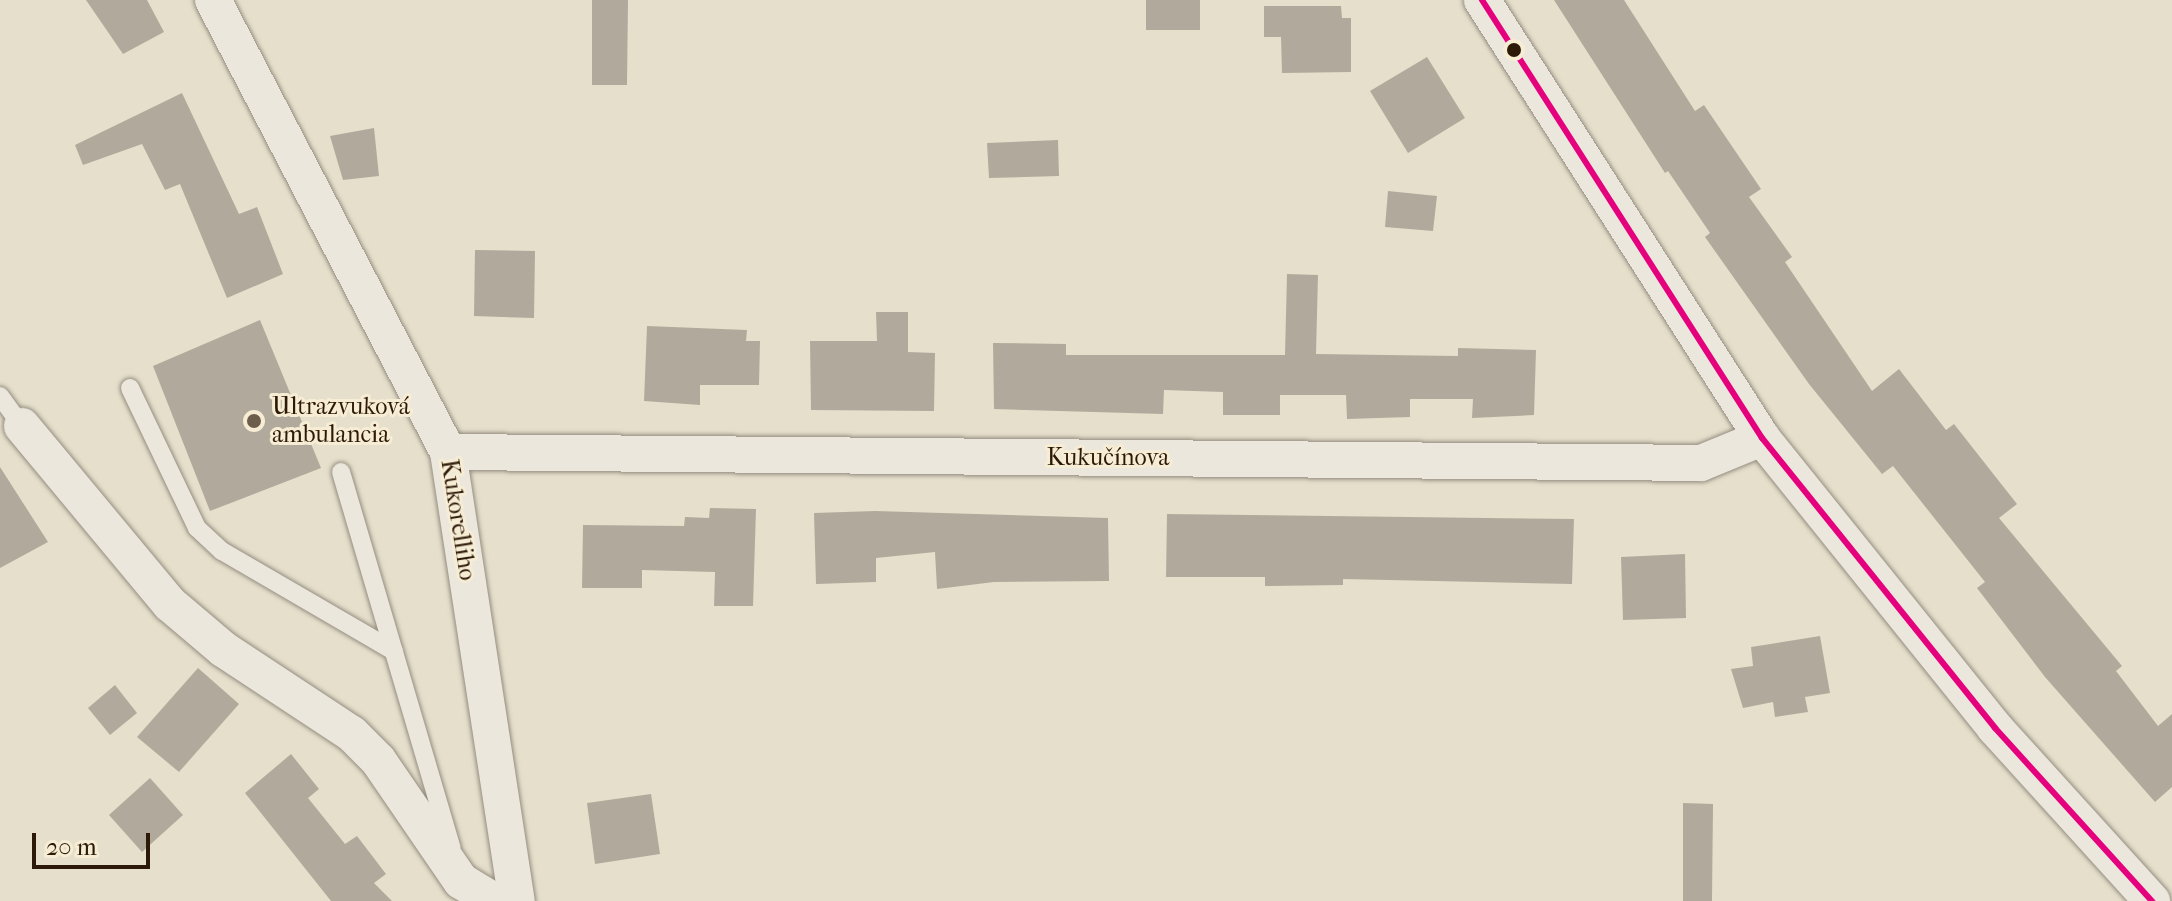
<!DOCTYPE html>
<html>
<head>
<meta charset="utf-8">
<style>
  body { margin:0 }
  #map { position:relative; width:2172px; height:901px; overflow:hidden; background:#e6dfcb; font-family:"IM FELL French Canon",serif }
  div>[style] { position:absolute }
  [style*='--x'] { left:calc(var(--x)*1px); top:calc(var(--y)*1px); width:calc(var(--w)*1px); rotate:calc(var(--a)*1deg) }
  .building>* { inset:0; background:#b1aa9c }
  .roads { filter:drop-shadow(0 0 2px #948d80) drop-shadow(0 0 2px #948d80) }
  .service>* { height:18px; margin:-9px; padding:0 9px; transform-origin:9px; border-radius:9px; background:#ebe7dd }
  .minor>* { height:36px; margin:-18px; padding:0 18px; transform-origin:18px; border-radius:18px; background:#ebe7dd }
  .bus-1>* { height:6px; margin:-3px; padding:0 3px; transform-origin:3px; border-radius:3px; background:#e5007d }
  .dots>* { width:22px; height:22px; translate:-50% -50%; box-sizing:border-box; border:4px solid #f7edd5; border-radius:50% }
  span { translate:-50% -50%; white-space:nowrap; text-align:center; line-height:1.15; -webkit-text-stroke:6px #f7edd5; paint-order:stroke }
  .poi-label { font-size:24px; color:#2c1907 }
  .left { translate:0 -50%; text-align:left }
  .street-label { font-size:24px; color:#2c1907 }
  .scale { position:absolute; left:32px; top:833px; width:118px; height:36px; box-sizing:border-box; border:4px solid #2c1907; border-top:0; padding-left:10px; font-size:24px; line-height:28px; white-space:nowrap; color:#2c1907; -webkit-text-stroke:6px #f7edd5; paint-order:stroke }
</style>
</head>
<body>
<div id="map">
  <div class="building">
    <div style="clip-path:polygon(86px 0,147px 0,164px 32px,123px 54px)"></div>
    <div style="clip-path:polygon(592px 0,628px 0,627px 85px,592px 85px)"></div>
    <div style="clip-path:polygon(1146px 0,1200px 0,1200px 30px,1146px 30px)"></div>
    <div style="clip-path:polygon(1554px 0,1624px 0,1695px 111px,1704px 105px,1761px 189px,1749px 197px,1792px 257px,1785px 262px,1872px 391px,1899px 369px,1946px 430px,1954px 424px,2017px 504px,1999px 518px,2122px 666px,2116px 671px,2158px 726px,2172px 714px,2172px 787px,2155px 802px,2045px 677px,1977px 588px,1985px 582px,1893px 466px,1882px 474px,1809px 384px,1705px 237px,1710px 233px,1668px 171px,1665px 173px)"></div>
    <div style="clip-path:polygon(1264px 6px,1341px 6px,1342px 18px,1351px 18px,1351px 72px,1282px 73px,1281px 37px,1264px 37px)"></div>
    <div style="clip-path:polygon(1427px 57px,1465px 118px,1408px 153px,1370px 91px)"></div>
    <div style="clip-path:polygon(182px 93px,239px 214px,257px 207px,283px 274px,227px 298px,180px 184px,165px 190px,142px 144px,83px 165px,75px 145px)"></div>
    <div style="clip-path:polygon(374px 128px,379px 176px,343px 180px,330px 136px)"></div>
    <div style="clip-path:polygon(1058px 140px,1059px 176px,989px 178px,987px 143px)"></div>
    <div style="clip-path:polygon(1388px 191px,1437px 196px,1433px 231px,1385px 227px)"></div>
    <div style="clip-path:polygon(475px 250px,535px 251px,534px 318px,474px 316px)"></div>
    <div style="clip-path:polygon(1287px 274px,1318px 275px,1316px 354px,1458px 356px,1458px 348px,1536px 350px,1534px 415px,1472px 418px,1473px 399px,1410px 399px,1410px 417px,1347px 419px,1346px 395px,1280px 395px,1280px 415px,1223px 415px,1223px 392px,1164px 390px,1163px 414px,994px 409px,993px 343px,1066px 344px,1066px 355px,1285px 355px)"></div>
    <div style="clip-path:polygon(876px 312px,908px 312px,908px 352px,935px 353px,934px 411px,811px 410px,810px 341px,877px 341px)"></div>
    <div style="clip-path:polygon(260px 320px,321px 468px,210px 511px,153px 366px)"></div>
    <div style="clip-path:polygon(647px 326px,747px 330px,746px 341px,760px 341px,759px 385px,700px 385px,700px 405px,644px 401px)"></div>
    <div style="clip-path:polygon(0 467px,48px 542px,0 568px)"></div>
    <div style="clip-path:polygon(710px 508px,756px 509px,753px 606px,714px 606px,715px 572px,642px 570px,642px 588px,582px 588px,583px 525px,684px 526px,685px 517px,709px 518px)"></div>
    <div style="clip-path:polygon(875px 511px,1108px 518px,1109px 581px,994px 582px,937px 589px,935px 552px,876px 558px,876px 582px,816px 584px,814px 513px)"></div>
    <div style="clip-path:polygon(1167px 514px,1574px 519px,1572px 584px,1343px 579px,1343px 585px,1265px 586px,1265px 577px,1166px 577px)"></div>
    <div style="clip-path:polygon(1685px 554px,1686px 618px,1623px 620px,1621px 557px)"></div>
    <div style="clip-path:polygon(1820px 636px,1830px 693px,1805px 697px,1808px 712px,1775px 717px,1773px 702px,1743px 708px,1731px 669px,1753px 666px,1751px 647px)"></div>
    <div style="clip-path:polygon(198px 668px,239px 704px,179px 772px,137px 737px)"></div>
    <div style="clip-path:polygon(115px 685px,137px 713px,110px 735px,88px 708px)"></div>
    <div style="clip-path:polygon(291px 754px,319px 789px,308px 798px,345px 844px,357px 836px,386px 874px,374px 883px,392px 901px,331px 901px,245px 793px)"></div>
    <div style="clip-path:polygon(150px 778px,183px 815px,142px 852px,109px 815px)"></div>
    <div style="clip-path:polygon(651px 794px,660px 854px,595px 864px,587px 803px)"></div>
    <div style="clip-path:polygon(1683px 803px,1713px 804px,1712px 901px,1683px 901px)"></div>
  </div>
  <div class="roads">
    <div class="service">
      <div style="--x:130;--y:388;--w:155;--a:64.4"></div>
      <div style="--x:197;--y:528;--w:34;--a:43"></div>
      <div style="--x:222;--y:551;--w:199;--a:30.2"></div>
      <div style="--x:0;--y:396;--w:37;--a:54"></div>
      <div style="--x:341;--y:472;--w:392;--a:73.6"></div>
    </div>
    <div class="minor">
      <div style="--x:213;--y:0;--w:509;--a:62.53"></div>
      <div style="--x:448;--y:452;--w:454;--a:81.3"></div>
      <div style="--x:1482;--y:0;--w:520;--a:57.41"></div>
      <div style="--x:1762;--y:438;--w:372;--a:51.2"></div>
      <div style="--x:1995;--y:728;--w:234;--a:47.8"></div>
      <div style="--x:22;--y:426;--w:231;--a:50.3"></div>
      <div style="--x:170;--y:604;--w:70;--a:40.3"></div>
      <div style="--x:223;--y:649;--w:154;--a:33.4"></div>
      <div style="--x:352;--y:734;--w:37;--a:45"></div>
      <div style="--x:378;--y:760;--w:147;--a:55.6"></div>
      <div style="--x:461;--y:881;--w:39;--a:31"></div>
      <div style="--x:448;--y:452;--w:1253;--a:0.5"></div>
      <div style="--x:1701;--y:463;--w:66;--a:-22.3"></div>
    </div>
  </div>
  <div class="bus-1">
    <div style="--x:1482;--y:0;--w:520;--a:57.41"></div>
    <div style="--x:1762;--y:438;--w:372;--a:51.2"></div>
    <div style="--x:1995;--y:728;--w:234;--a:47.8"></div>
  </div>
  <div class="dots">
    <div style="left:1514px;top:50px;background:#2c1907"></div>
    <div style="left:254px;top:421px;background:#6d5e4c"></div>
  </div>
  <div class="poi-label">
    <span class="left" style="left:272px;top:421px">Ultrazvuková<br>ambulancia</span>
  </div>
  <div class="street-label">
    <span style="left:1108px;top:458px">Kukučínova</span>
    <span style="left:458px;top:520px;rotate:81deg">Kukorelliho</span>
  </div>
  <div class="scale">20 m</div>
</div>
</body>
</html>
